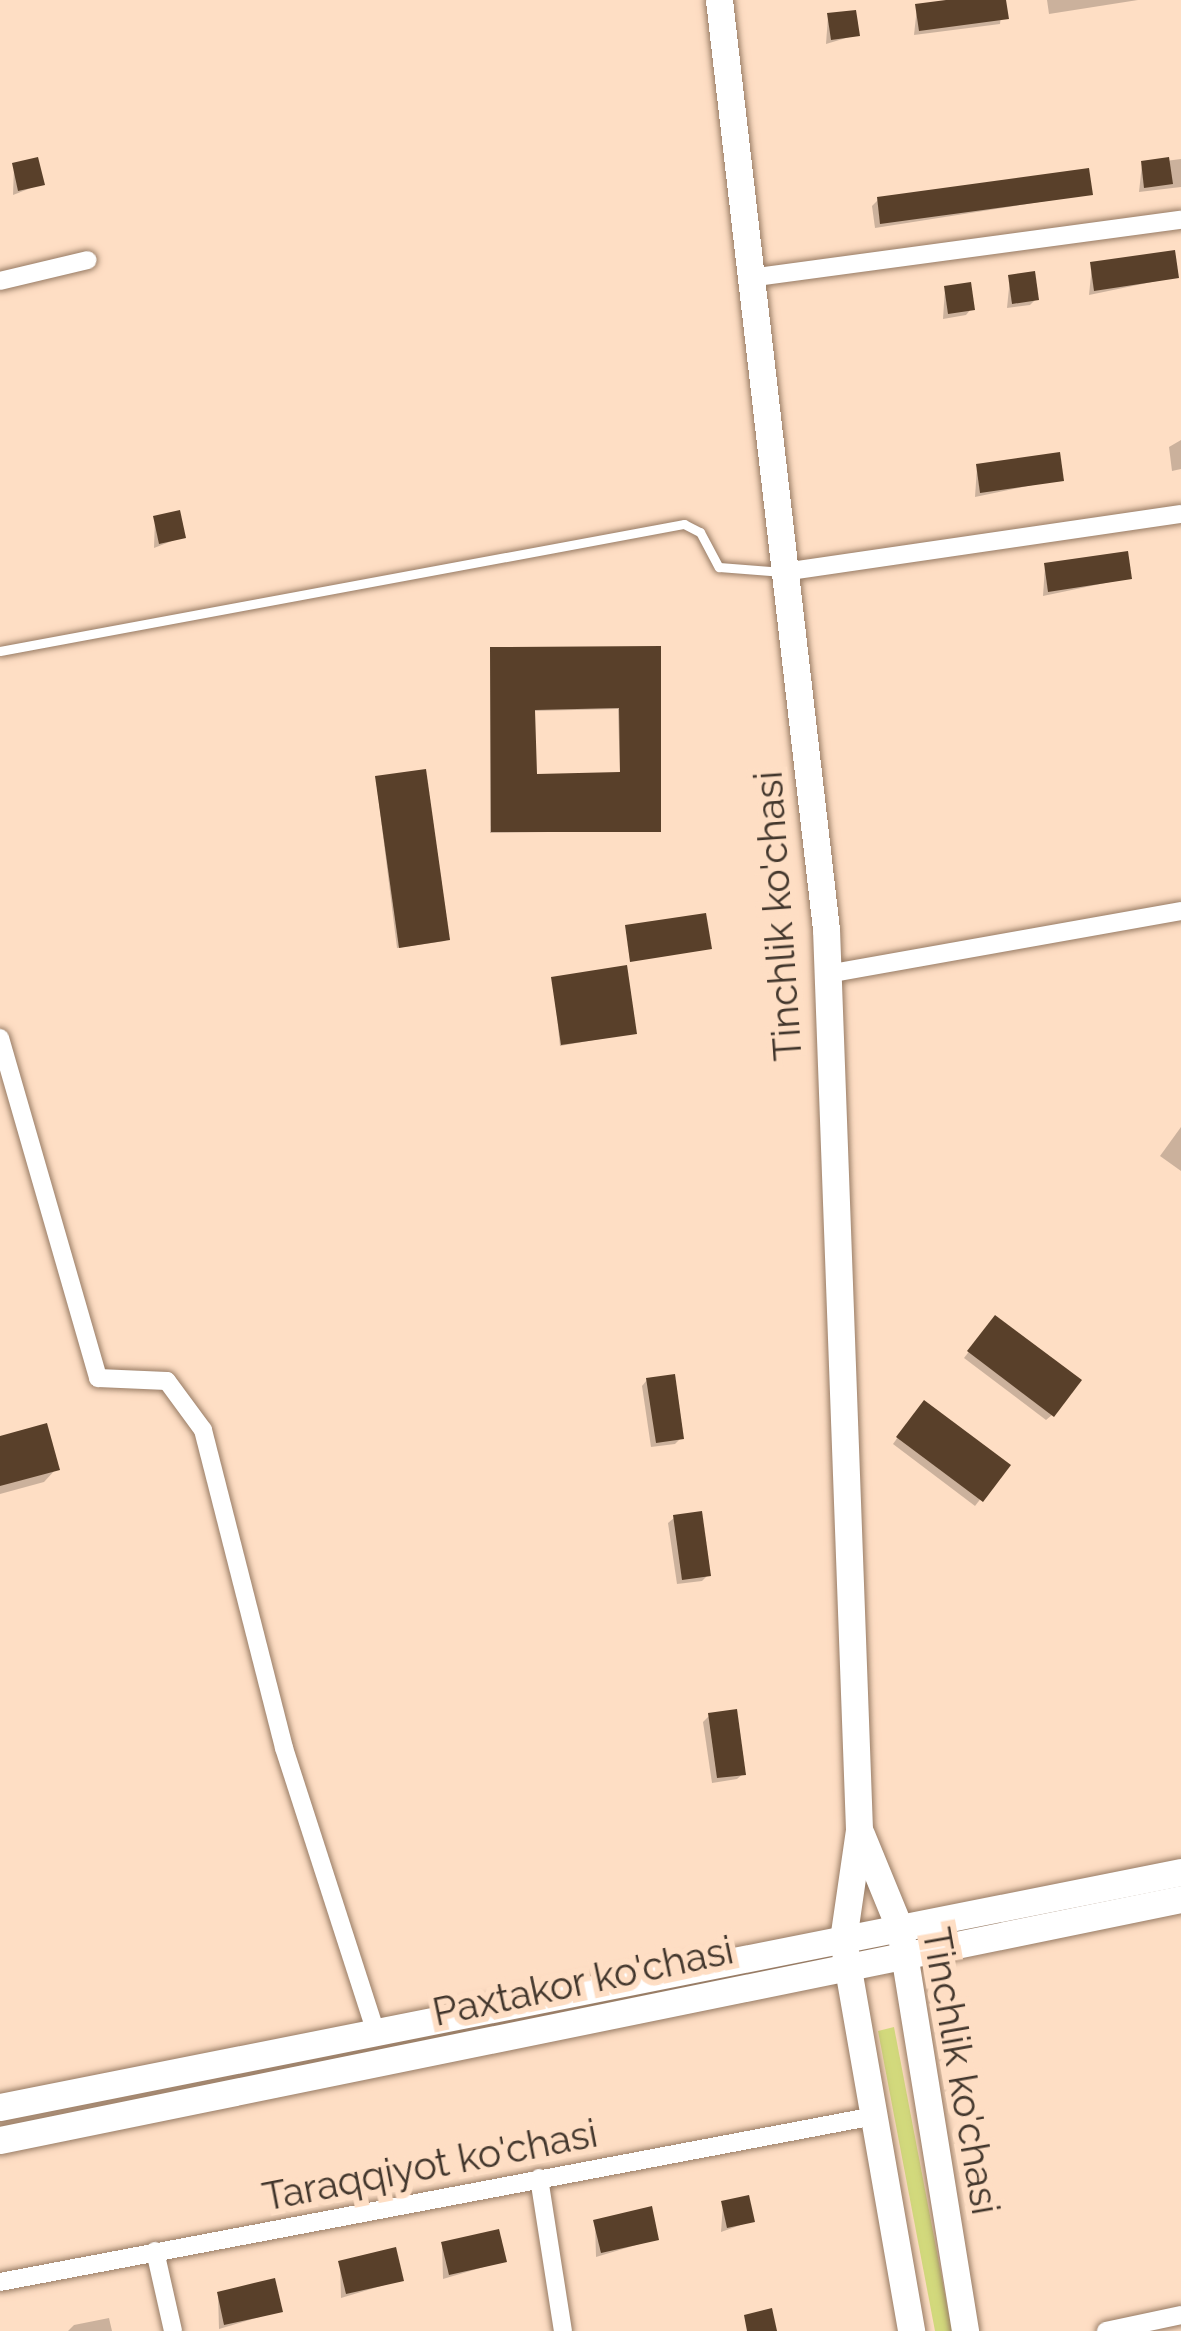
<!DOCTYPE html>
<html>
<head>
<meta charset="utf-8">
<style>
  body { margin:0 }
  #map { position:relative; width:1181px; height:2331px; overflow:hidden; background:#fedec4; font-family:Raleway,sans-serif }
  div>[style] { position:absolute }
  [style*='--x'] { left:calc(var(--x)*1px); top:calc(var(--y)*1px); width:calc(var(--w)*1px); rotate:calc(var(--a)*1deg) }
  .green>* { inset:0; background:#d2d97c }
  .shadow>* { inset:0; background:#0003 }
  .building>* { inset:0; background:#59402a }
  .roads { filter:drop-shadow(0 0 3px #977b64) drop-shadow(0 0 3px #977b64) }
  .lane>* { height:9px; margin:-4.5px; padding:0 4.5px; transform-origin:4.5px; border-radius:4.5px; background:#fff }
  .street>* { height:18px; margin:-9px; padding:0 9px; transform-origin:9px; border-radius:9px; background:#fff }
  .secondary>* { height:27px; margin:-13.5px; padding:0 13.5px; transform-origin:13.5px; border-radius:13.5px; background:#fff }
  span { translate:-50% -50%; white-space:nowrap; text-align:center; line-height:1.15; -webkit-text-stroke:12px #fedec4; paint-order:stroke }
  .street-label { font-size:39px; color:#42362c }
</style>
</head>
<body>
<div id="map">
  <div class="green">
    <div style="clip-path:polygon(894px 2027px,952px 2331px,935px 2331px,878px 2031px)"></div>
  </div>
  <div class="shadow">
    <div style="clip-path:polygon(1003px 0,1000px 24px,914px 35px,917px 7px)"></div>
    <div style="clip-path:polygon(1047px 0,1138px 0,1049px 14px)"></div>
    <div style="clip-path:polygon(828px 16px,856px 35px,826px 44px)"></div>
    <div style="clip-path:polygon(1181px 159px,1181px 187px,1139px 192px,1142px 164px)"></div>
    <div style="clip-path:polygon(14px 166px,41px 184px,13px 195px)"></div>
    <div style="clip-path:polygon(1090px 194px,875px 228px,872px 206px,878px 200px)"></div>
    <div style="clip-path:polygon(1092px 265px,1176px 277px,1089px 295px)"></div>
    <div style="clip-path:polygon(1010px 278px,1036px 299px,1030px 305px,1007px 308px)"></div>
    <div style="clip-path:polygon(945px 288px,971px 309px,966px 315px,943px 319px)"></div>
    <div style="clip-path:polygon(1181px 440px,1181px 469px,1172px 471px,1169px 447px)"></div>
    <div style="clip-path:polygon(977px 467px,1061px 479px,975px 497px)"></div>
    <div style="clip-path:polygon(155px 519px,182px 537px,154px 548px)"></div>
    <div style="clip-path:polygon(1045px 566px,1129px 578px,1043px 596px)"></div>
    <div style="clip-path:polygon(evenodd,658px 649px,658px 830px,490px 833px,490px 652px,658px 649px,618px 709px,620px 775px,534px 778px,532px 711px,618px 709px)"></div>
    <div style="clip-path:polygon(376px 779px,447px 939px,445px 941px,397px 948px)"></div>
    <div style="clip-path:polygon(553px 979px,634px 1033px,560px 1046px)"></div>
    <div style="clip-path:polygon(1181px 1127px,1181px 1171px,1160px 1156px)"></div>
    <div style="clip-path:polygon(990px 1324px,1052px 1415px,1046px 1420px,964px 1358px)"></div>
    <div style="clip-path:polygon(647px 1380px,681px 1438px,675px 1444px,651px 1447px,642px 1386px)"></div>
    <div style="clip-path:polygon(918px 1409px,1006px 1466px,975px 1506px,893px 1444px)"></div>
    <div style="clip-path:polygon(0 1439px,56px 1469px,44px 1482px,0 1494px)"></div>
    <div style="clip-path:polygon(674px 1518px,708px 1575px,702px 1581px,677px 1584px,668px 1523px)"></div>
    <div style="clip-path:polygon(709px 1716px,743px 1774px,737px 1779px,712px 1783px,703px 1722px)"></div>
    <div style="clip-path:polygon(723px 2204px,752px 2221px,721px 2232px)"></div>
    <div style="clip-path:polygon(595px 2223px,656px 2239px,596px 2257px)"></div>
    <div style="clip-path:polygon(442px 2245px,504px 2261px,443px 2279px)"></div>
    <div style="clip-path:polygon(340px 2264px,401px 2280px,341px 2298px)"></div>
    <div style="clip-path:polygon(218px 2294px,279px 2311px,219px 2329px)"></div>
    <div style="clip-path:polygon(109px 2318px,112px 2331px,68px 2331px,74px 2325px)"></div>
  </div>
  <div class="building">
    <div style="clip-path:polygon(946px 0,1006px 0,1009px 19px,919px 31px,915px 4px)"></div>
    <div style="clip-path:polygon(856px 10px,860px 36px,831px 40px,827px 13px)"></div>
    <div style="clip-path:polygon(38px 157px,45px 185px,18px 191px,12px 163px)"></div>
    <div style="clip-path:polygon(1169px 157px,1173px 184px,1144px 188px,1141px 161px)"></div>
    <div style="clip-path:polygon(1089px 168px,1093px 195px,880px 224px,877px 197px)"></div>
    <div style="clip-path:polygon(1175px 250px,1179px 278px,1094px 291px,1090px 262px)"></div>
    <div style="clip-path:polygon(1035px 271px,1039px 300px,1012px 304px,1008px 275px)"></div>
    <div style="clip-path:polygon(971px 282px,975px 310px,948px 314px,944px 286px)"></div>
    <div style="clip-path:polygon(1060px 452px,1064px 481px,980px 493px,976px 464px)"></div>
    <div style="clip-path:polygon(180px 510px,186px 538px,159px 544px,153px 516px)"></div>
    <div style="clip-path:polygon(1128px 551px,1132px 579px,1048px 592px,1044px 563px)"></div>
    <div style="clip-path:polygon(evenodd,661px 646px,661px 832px,491px 832px,490px 647px,661px 646px,619px 708px,620px 772px,537px 774px,535px 710px,619px 708px)"></div>
    <div style="clip-path:polygon(426px 769px,450px 940px,399px 948px,375px 776px)"></div>
    <div style="clip-path:polygon(706px 913px,712px 949px,630px 962px,625px 925px)"></div>
    <div style="clip-path:polygon(627px 965px,637px 1034px,561px 1045px,551px 977px)"></div>
    <div style="clip-path:polygon(995px 1315px,1082px 1380px,1054px 1417px,967px 1351px)"></div>
    <div style="clip-path:polygon(675px 1374px,684px 1439px,656px 1443px,646px 1378px)"></div>
    <div style="clip-path:polygon(924px 1400px,1011px 1465px,983px 1502px,896px 1437px)"></div>
    <div style="clip-path:polygon(47px 1423px,60px 1470px,0 1486px,0 1436px)"></div>
    <div style="clip-path:polygon(702px 1511px,711px 1576px,682px 1580px,673px 1515px)"></div>
    <div style="clip-path:polygon(737px 1709px,746px 1775px,717px 1778px,708px 1713px)"></div>
    <div style="clip-path:polygon(749px 2195px,755px 2222px,727px 2228px,721px 2201px)"></div>
    <div style="clip-path:polygon(652px 2206px,659px 2240px,601px 2253px,593px 2220px)"></div>
    <div style="clip-path:polygon(499px 2229px,507px 2262px,449px 2275px,441px 2242px)"></div>
    <div style="clip-path:polygon(396px 2247px,404px 2281px,346px 2294px,338px 2261px)"></div>
    <div style="clip-path:polygon(275px 2278px,283px 2312px,224px 2325px,217px 2292px)"></div>
    <div style="clip-path:polygon(772px 2308px,777px 2331px,747px 2331px,744px 2315px)"></div>
  </div>
  <div class="roads">
    <div class="lane">
      <div style="--x:0;--y:651;--w:696;--a:-10.52"></div>
      <div style="--x:684;--y:524;--w:18;--a:27"></div>
      <div style="--x:700;--y:532;--w:40;--a:62"></div>
      <div style="--x:719;--y:567;--w:64;--a:4.5"></div>
    </div>
    <div class="street">
      <div style="--x:750;--y:278;--w:435;--a:-7.7"></div>
      <div style="--x:0;--y:281;--w:90;--a:-13.4"></div>
      <div style="--x:783;--y:572;--w:402;--a:-8.3"></div>
      <div style="--x:827;--y:974;--w:360;--a:-10.1"></div>
      <div style="--x:0;--y:1038;--w:354;--a:73.9"></div>
      <div style="--x:98;--y:1378;--w:69;--a:2.5"></div>
      <div style="--x:167;--y:1381;--w:61;--a:53.7"></div>
      <div style="--x:203;--y:1430;--w:328;--a:75.7"></div>
      <div style="--x:284;--y:1748;--w:299;--a:72.1"></div>
      <div style="--x:539;--y:2178;--w:155;--a:81.1"></div>
      <div style="--x:155;--y:2251;--w:82;--a:77.3"></div>
      <div style="--x:0;--y:2282;--w:890;--a:-10.75"></div>
      <div style="--x:1106;--y:2331;--w:77;--a:-12"></div>
    </div>
    <div class="secondary">
      <div style="--x:719;--y:0;--w:935;--a:83.43"></div>
      <div style="--x:826;--y:929;--w:902;--a:87.9"></div>
      <div style="--x:859;--y:1830;--w:111;--a:98.3"></div>
      <div style="--x:843;--y:1940;--w:397;--a:80.1"></div>
      <div style="--x:861;--y:1834;--w:103;--a:67.7"></div>
      <div style="--x:900;--y:1929;--w:407;--a:80.8"></div>
      <div style="--x:0;--y:2107;--w:1204;--a:-11.25"></div>
      <div style="--x:0;--y:2140;--w:1205;--a:-11.53"></div>
    </div>
  </div>
  <div class="street-label">
    <span style="left:778px;top:916px;rotate:-94deg">Tinchlik ko'chasi</span>
    <span style="left:583px;top:1981px;rotate:-12deg">Paxtakor ko'chasi</span>
    <span style="left:961px;top:2071px;rotate:80deg">Tinchlik ko'chasi</span>
    <span style="left:430px;top:2165px;rotate:-11deg">Taraqqiyot ko'chasi</span>
  </div>
</div>
</body>
</html>
